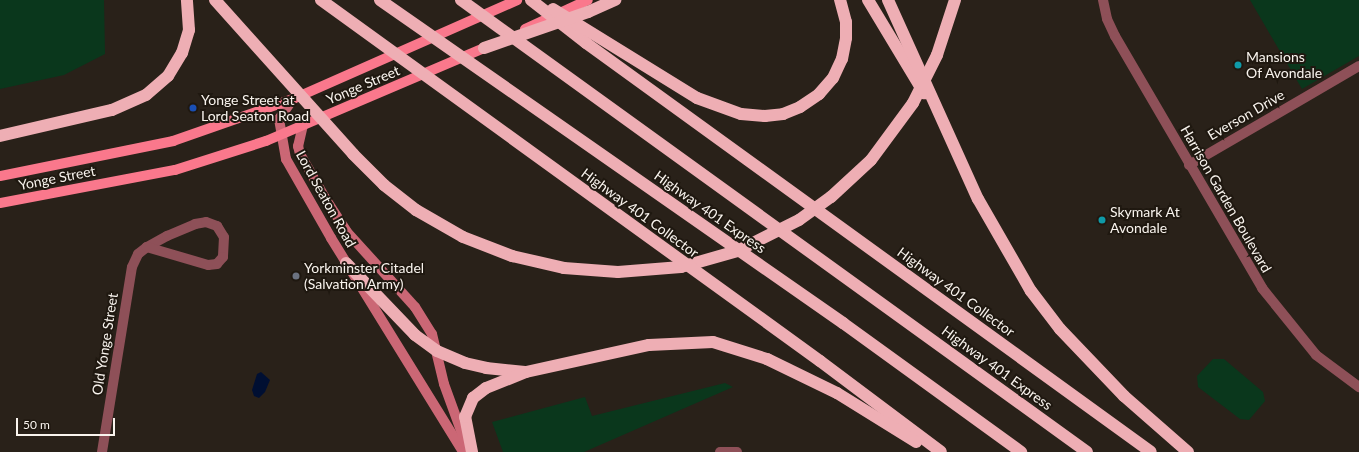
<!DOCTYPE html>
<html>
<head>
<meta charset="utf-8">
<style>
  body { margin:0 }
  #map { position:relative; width:1359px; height:452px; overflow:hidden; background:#292119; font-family:Lato,sans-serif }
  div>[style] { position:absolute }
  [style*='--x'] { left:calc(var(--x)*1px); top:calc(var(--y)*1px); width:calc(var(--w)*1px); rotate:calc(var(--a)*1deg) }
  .green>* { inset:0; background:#0a371c }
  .water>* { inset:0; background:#000f32 }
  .street>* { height:10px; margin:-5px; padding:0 5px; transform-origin:5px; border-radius:5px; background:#8e5058 }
  .secondary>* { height:10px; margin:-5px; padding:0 5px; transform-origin:5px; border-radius:5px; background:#cb6775 }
  .primary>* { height:10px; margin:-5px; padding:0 5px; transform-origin:5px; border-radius:5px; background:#fa788c }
  .highway>* { height:12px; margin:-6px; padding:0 6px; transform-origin:6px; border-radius:6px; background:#eeaeb4 }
  .dots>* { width:11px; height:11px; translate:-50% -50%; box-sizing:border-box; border:2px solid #1f1810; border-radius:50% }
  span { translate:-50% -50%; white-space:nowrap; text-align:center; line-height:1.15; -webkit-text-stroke:4px #1f1810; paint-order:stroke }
  .poi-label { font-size:14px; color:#f9f4ee }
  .left { translate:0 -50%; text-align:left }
  .street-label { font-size:14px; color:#f9f4ee }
  .scale { position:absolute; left:16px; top:418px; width:99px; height:18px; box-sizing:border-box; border:2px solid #f9f4ee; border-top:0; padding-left:5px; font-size:12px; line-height:14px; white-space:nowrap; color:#f9f4ee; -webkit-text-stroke:3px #1f1810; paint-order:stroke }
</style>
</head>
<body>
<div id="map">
  <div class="green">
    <div style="clip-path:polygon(0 0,104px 0,105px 54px,64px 75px,0 89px)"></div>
    <div style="clip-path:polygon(1250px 0,1359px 0,1359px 56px,1302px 89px)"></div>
    <div style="clip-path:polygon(1213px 359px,1224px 359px,1263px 392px,1265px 401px,1249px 420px,1240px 419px,1198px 387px,1197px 376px)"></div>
    <div style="clip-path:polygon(725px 383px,733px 387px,584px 452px,503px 452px,492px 422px,585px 397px,592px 416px)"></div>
  </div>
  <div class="water">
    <div style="clip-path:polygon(261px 372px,270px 380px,265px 392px,259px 398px,254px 396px,252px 390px,257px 374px)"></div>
  </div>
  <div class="street">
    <div style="--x:1103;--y:0;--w:19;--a:78"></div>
    <div style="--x:1107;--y:19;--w:19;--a:65"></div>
    <div style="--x:1115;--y:36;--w:292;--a:59.7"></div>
    <div style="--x:1262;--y:288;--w:86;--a:51.1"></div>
    <div style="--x:1316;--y:355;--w:54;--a:36.7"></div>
    <div style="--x:1189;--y:165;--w:197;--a:-30.2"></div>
    <div style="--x:102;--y:452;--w:187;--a:-80.8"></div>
    <div style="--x:132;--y:267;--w:14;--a:-65"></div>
    <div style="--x:138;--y:254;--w:11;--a:-38"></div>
    <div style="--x:147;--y:247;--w:23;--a:-29"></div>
    <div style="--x:167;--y:236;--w:30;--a:-23"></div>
    <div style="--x:195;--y:224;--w:11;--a:-10"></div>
    <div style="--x:206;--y:222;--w:12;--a:20"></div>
    <div style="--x:217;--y:226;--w:13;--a:58"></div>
    <div style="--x:224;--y:237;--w:20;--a:93"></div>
    <div style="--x:223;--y:257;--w:9;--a:131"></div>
    <div style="--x:217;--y:264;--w:9;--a:174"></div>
    <div style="--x:208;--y:265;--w:64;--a:-163.6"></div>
    <div style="--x:720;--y:452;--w:17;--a:0"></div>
  </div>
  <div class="secondary">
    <div style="--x:293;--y:99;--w:24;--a:125"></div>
    <div style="--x:279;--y:119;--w:41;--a:80.1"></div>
    <div style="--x:286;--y:159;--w:91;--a:60.3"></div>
    <div style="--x:331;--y:238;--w:251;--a:58.3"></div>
    <div style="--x:303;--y:125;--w:22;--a:103"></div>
    <div style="--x:298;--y:146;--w:8;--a:76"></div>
    <div style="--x:300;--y:154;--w:51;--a:60.4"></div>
    <div style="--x:325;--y:198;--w:40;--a:57.1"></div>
    <div style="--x:347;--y:232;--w:101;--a:47.8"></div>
    <div style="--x:415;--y:307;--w:32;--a:58"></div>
    <div style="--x:432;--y:334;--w:51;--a:76.5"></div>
    <div style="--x:444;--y:384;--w:70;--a:70"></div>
  </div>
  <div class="primary">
    <div style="--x:525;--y:29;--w:69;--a:-24.7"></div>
    <div style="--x:0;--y:176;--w:177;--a:-11.4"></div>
    <div style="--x:173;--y:141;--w:127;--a:-19.3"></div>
    <div style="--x:293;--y:99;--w:245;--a:-23.8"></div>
    <div style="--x:0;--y:203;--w:178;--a:-10.7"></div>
    <div style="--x:175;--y:170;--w:96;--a:-17.7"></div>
    <div style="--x:266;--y:141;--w:245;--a:-23.1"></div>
  </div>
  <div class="highway">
    <div style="--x:215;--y:0;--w:207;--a:48.1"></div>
    <div style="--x:353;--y:154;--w:44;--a:45"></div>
    <div style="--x:384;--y:185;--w:41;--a:38"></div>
    <div style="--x:416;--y:210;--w:54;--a:29.9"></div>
    <div style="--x:463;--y:237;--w:53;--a:21.2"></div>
    <div style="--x:512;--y:256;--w:53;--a:13"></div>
    <div style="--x:564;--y:268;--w:54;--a:4.2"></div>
    <div style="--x:618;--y:272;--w:63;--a:-4.5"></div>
    <div style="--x:681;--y:267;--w:58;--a:-15.9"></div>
    <div style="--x:737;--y:251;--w:69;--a:-26.6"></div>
    <div style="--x:799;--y:220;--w:39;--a:-36"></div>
    <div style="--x:831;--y:197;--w:54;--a:-42.8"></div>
    <div style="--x:871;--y:160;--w:71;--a:-53.6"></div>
    <div style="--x:913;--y:103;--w:54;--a:-63.4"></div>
    <div style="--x:937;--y:55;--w:58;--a:-71.9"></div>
    <div style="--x:321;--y:0;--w:616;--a:35.88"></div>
    <div style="--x:820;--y:361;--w:151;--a:36.9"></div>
    <div style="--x:380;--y:0;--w:565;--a:34.9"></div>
    <div style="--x:843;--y:323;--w:220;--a:35.9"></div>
    <div style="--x:461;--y:0;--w:772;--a:35.83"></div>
    <div style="--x:531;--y:0;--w:70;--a:38"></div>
    <div style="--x:586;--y:43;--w:697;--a:35.9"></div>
    <div style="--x:868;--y:0;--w:109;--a:58.9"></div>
    <div style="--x:888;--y:0;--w:218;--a:65.7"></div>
    <div style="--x:978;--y:199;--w:106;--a:60.1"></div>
    <div style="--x:1031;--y:291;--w:48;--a:52.7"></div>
    <div style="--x:1060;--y:329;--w:93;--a:46.3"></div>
    <div style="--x:1124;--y:396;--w:85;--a:41.2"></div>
    <div style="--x:553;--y:9;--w:169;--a:31.7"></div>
    <div style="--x:697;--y:98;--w:47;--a:20"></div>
    <div style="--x:741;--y:114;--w:24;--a:5"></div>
    <div style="--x:765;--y:116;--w:18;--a:-6"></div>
    <div style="--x:783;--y:114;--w:18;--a:-22"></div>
    <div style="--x:800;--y:107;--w:23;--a:-34"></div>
    <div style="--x:819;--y:94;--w:21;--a:-49"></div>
    <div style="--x:833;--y:78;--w:21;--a:-65"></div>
    <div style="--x:842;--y:59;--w:21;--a:-79"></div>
    <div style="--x:846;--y:38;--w:16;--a:-90"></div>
    <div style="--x:846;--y:22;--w:23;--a:-105"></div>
    <div style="--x:484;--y:48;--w:110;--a:-19.1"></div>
    <div style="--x:588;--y:12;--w:30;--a:-24"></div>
    <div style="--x:0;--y:136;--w:115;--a:-13.1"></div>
    <div style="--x:112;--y:110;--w:37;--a:-24"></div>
    <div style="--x:146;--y:95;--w:29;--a:-41"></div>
    <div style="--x:168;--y:76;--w:27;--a:-59"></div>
    <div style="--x:182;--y:53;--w:24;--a:-73"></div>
    <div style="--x:189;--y:30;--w:30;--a:-94"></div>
    <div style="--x:346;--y:263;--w:100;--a:46.2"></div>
    <div style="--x:415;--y:335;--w:27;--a:36"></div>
    <div style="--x:437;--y:351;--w:30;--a:23"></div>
    <div style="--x:465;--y:363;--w:22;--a:13"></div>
    <div style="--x:486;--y:368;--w:39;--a:6"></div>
    <div style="--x:472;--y:452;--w:36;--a:-101"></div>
    <div style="--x:465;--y:417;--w:21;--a:-67"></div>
    <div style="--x:473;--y:398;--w:16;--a:-38"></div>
    <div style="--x:486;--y:388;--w:43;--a:-21.8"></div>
    <div style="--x:526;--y:372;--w:126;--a:-12.4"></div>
    <div style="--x:649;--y:345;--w:64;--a:-2.7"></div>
    <div style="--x:713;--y:342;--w:57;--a:17.5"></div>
    <div style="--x:767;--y:359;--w:78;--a:25.9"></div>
    <div style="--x:837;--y:393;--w:93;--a:31.8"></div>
  </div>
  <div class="dots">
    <div style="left:1238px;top:65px;background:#0f9aa8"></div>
    <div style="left:193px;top:108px;background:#1a4fb4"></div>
    <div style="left:1102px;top:220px;background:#0f9aa8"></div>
    <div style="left:296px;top:276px;background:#6b7280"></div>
  </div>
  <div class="poi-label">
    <span class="left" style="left:1246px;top:65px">Mansions<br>Of Avondale</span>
    <span class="left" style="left:201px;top:108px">Yonge Street at<br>Lord Seaton Road</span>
    <span class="left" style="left:1110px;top:220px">Skymark At<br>Avondale</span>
    <span class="left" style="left:304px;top:276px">Yorkminster Citadel<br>(Salvation Army)</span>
  </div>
  <div class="street-label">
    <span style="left:363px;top:85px;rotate:-23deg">Yonge Street</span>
    <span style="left:1246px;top:115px;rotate:-30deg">Everson Drive</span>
    <span style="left:57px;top:178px;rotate:-11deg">Yonge Street</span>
    <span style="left:326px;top:199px;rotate:61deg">Lord Seaton Road</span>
    <span style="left:1226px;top:199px;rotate:60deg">Harrison Garden Boulevard</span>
    <span style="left:710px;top:212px;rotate:35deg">Highway 401 Express</span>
    <span style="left:640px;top:213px;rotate:36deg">Highway 401 Collector</span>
    <span style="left:956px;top:292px;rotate:36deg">Highway 401 Collector</span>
    <span style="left:105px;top:344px;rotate:-81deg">Old Yonge Street</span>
    <span style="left:997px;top:368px;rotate:36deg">Highway 401 Express</span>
  </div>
  <div class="scale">50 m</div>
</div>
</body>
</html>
